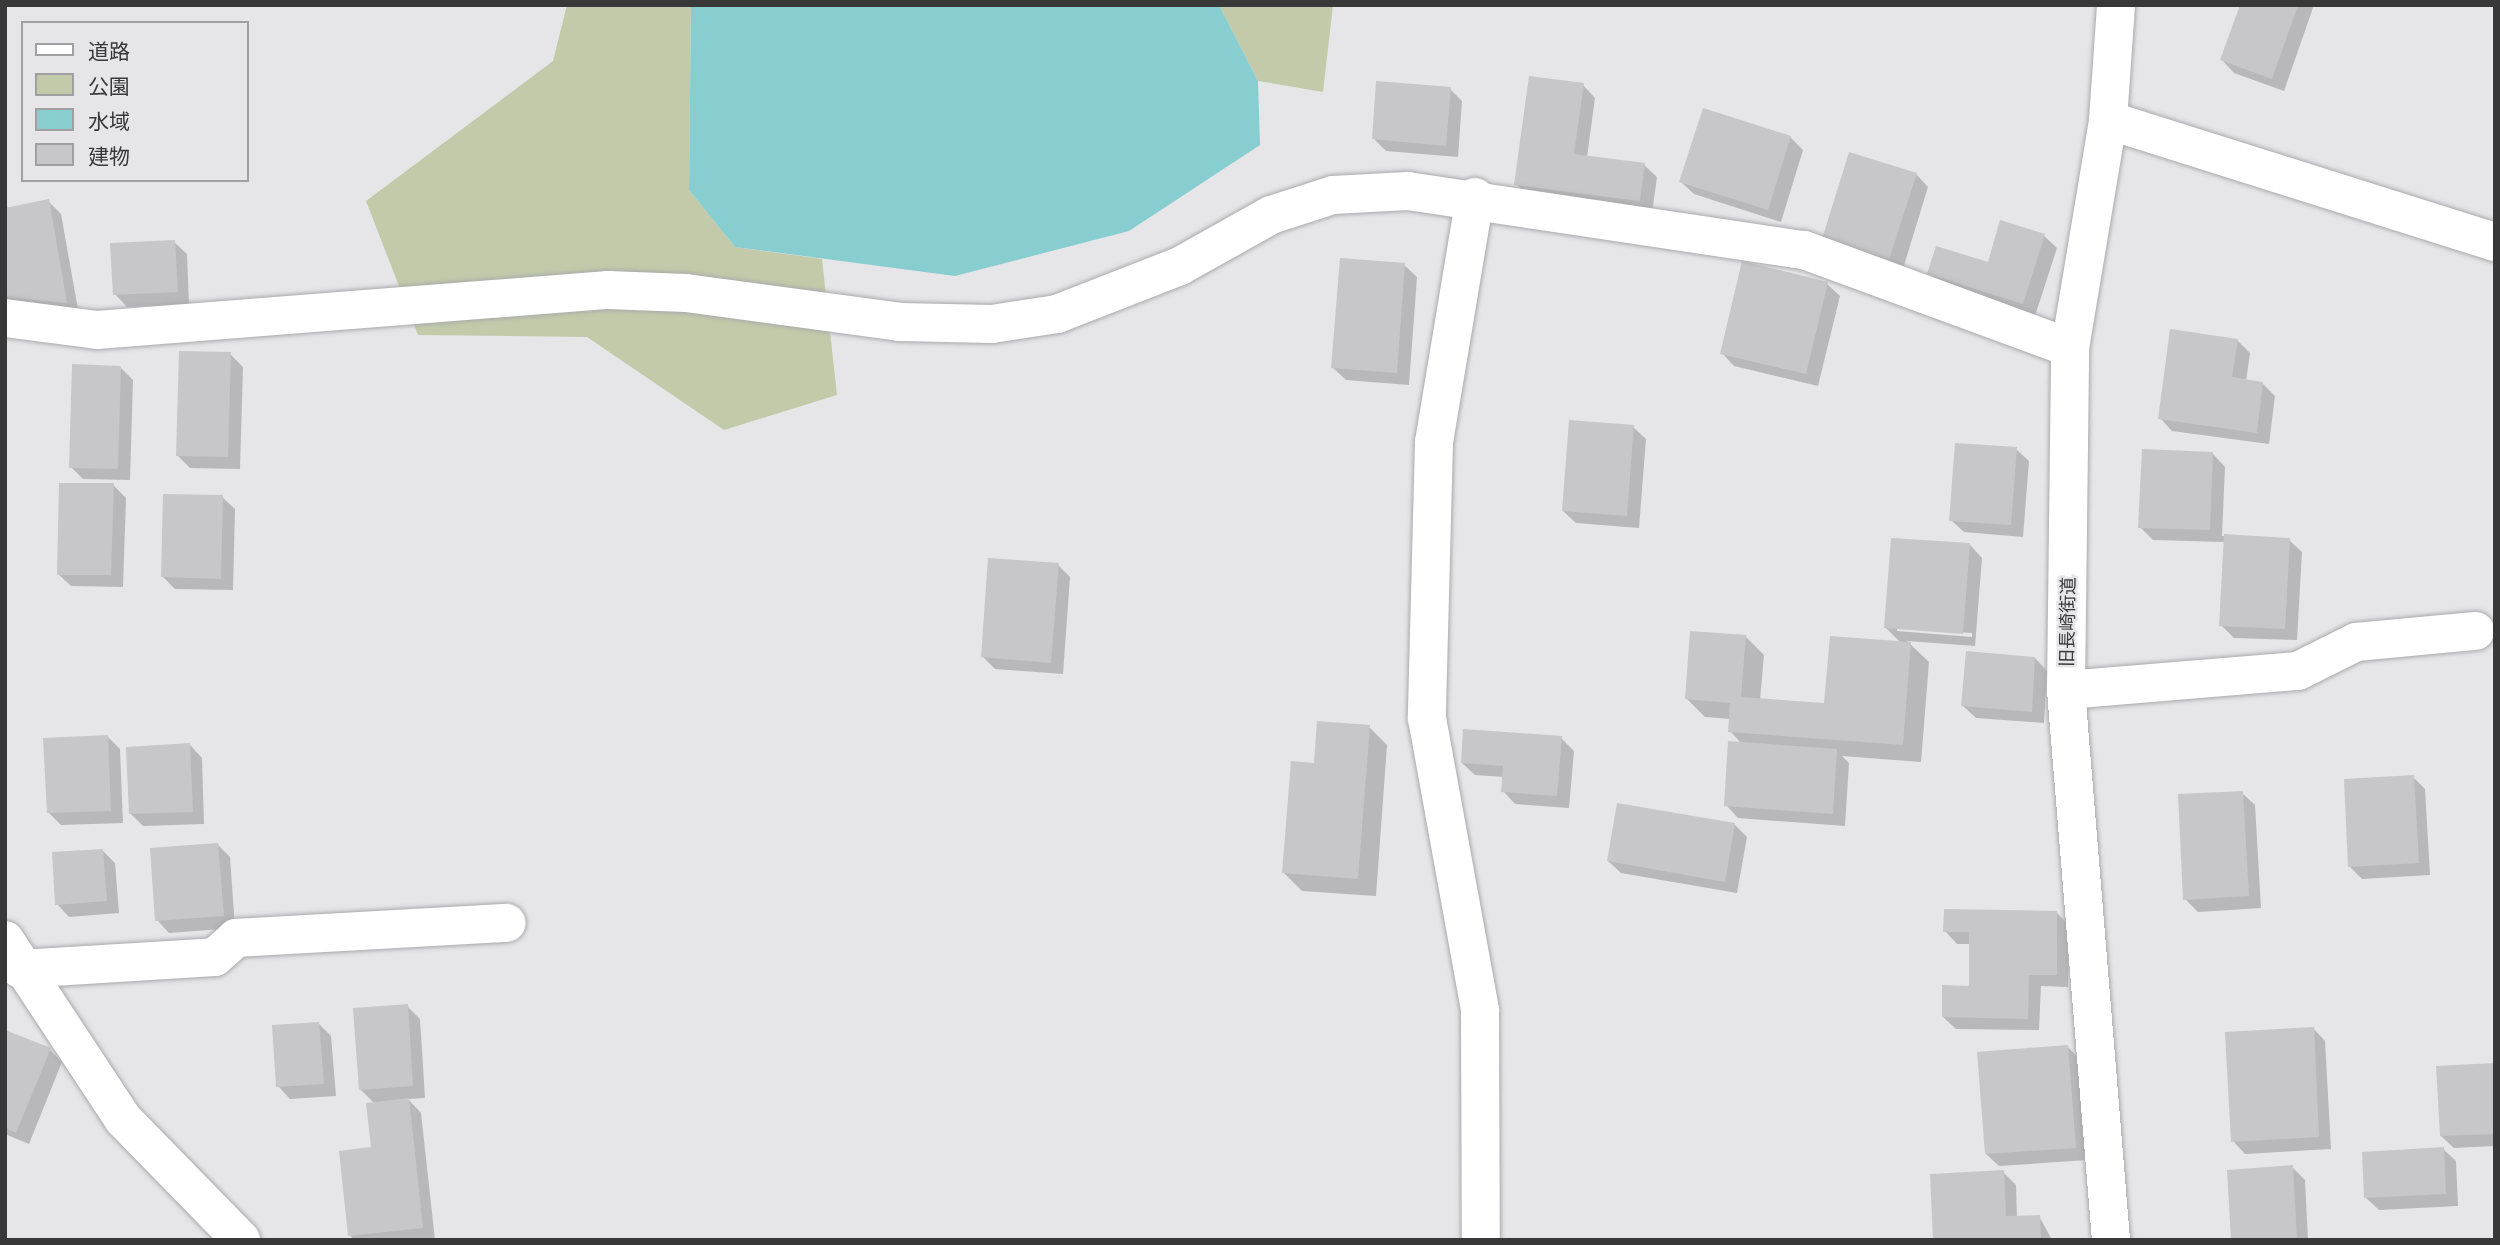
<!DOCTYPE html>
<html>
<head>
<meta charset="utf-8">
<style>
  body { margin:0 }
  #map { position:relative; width:2500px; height:1245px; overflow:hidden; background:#e6e6e9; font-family:"Open Sans","Noto Sans JP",sans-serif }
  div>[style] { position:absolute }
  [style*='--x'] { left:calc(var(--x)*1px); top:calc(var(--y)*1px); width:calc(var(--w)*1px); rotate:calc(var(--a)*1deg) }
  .green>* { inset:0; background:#c3caa9 }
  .water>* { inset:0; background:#88cdd0 }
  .shadow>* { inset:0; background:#0003 }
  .building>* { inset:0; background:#c7c7c9 }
  .roads { filter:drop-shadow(0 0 2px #aaaaac) drop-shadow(0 0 2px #aaaaac) }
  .street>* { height:38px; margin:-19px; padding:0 19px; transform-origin:19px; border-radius:19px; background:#fff }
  span { translate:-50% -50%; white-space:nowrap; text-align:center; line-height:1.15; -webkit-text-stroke:5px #e6e6e9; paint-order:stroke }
  .street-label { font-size:18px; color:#383839 }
  .frame { position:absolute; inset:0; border:7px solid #383839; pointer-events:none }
  .legend { position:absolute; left:21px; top:21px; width:228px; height:161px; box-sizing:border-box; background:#e6e6e9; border:2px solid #a0a0a3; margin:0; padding:9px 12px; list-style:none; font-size:21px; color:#383839 }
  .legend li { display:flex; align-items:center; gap:14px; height:35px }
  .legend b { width:35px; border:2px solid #a0a0a3 }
</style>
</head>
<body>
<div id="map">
  <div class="green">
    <div style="clip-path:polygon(567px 5px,691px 5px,689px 190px,735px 247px,822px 259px,837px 395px,724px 430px,587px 337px,418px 335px,366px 201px,553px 61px)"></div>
    <div style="clip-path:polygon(1219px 5px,1333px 5px,1323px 92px,1258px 81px)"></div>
  </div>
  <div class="water">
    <div style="clip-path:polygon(691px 5px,1219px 5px,1258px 81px,1260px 145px,1129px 231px,955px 276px,735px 247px,689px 190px)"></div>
  </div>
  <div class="shadow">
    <div style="clip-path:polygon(2242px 5px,2314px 5px,2284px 91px,2234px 73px,2222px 60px)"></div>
    <div style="clip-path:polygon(1583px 85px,1595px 98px,1587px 157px,1644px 165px,1657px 177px,1652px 213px,1529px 197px,1516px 184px)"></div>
    <div style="clip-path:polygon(1450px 89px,1462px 101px,1458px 157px,1386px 151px,1374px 139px)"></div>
    <div style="clip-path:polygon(1790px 137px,1803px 150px,1781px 222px,1694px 194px,1681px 182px)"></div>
    <div style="clip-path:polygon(1916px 174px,1928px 187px,1902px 272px,1836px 251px)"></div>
    <div style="clip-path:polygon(48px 201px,61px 214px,79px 315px,5px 305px,5px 209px)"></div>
    <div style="clip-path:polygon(2044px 236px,2057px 248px,2035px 316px,1942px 286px,1929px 273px,1989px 264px)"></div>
    <div style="clip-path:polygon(174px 242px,187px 254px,189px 304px,127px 307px,115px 294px)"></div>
    <div style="clip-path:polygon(1404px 265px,1417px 277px,1409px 385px,1346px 380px,1333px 368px)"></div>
    <div style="clip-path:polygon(1827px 284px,1840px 296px,1818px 386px,1734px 366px,1722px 353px)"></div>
    <div style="clip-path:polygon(2237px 340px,2250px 353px,2246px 381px,2263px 384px,2275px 396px,2269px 444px,2172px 431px,2160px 418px)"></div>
    <div style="clip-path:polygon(230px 354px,243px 367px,240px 469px,190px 468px,178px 456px)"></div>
    <div style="clip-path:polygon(120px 367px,133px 380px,130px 480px,83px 479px,71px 467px)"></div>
    <div style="clip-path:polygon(1633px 427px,1646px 439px,1639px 528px,1576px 523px,1563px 511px)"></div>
    <div style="clip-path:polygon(2016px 449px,2029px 461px,2023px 537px,1964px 532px,1951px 520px)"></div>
    <div style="clip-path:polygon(2213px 454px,2225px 467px,2222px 536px,2289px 540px,2302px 552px,2297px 640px,2234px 638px,2221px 625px,2225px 542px,2153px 540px,2140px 527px)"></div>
    <div style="clip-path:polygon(113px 485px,126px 498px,123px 587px,71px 586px,58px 574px)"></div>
    <div style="clip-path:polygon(222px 497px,235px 509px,233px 590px,175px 589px,163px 577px)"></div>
    <div style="clip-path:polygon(evenodd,1970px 545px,1982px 558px,1975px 646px,1907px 641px,1929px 662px,1921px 762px,1842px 756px,1849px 763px,1845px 826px,1738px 818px,1726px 805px,1742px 744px,1730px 731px,1731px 719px,1705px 717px,1687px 699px,1745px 636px,1764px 655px,1760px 700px,1826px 705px,1901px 643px,1886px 628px,1970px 545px,1897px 628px,1972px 633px,1972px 637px,1897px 631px,1897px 628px)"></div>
    <div style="clip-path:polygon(1058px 565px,1070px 577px,1063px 674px,995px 669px,983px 657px)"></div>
    <div style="clip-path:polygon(2035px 658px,2047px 671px,2044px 723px,1976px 718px,1963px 706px)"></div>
    <div style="clip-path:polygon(1369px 727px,1387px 745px,1376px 896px,1302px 891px,1284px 873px,1316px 765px)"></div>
    <div style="clip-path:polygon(108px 737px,120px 749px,123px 823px,61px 825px,48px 812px)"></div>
    <div style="clip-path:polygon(1561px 738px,1574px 751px,1569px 808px,1515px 804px,1503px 791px,1504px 777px,1475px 775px,1462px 763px)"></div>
    <div style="clip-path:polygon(190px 745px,202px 758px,204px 824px,143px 826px,130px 813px)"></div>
    <div style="clip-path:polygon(2413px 777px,2425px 789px,2430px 875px,2362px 879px,2350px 867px)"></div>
    <div style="clip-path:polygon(2242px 793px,2255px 805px,2261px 908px,2198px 912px,2185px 899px)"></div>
    <div style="clip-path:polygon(1735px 825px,1747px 837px,1737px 893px,1621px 873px,1608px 861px)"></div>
    <div style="clip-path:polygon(218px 845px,230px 857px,235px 928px,169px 933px,157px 920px)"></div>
    <div style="clip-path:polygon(103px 851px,115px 863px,119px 913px,69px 917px,57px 904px)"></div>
    <div style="clip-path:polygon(2057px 913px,2069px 925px,2068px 987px,2041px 986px,2039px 1030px,1956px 1029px,1943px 1017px,1970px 987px,1971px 944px,1957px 944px,1945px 931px)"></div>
    <div style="clip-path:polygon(407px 1006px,420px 1019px,425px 1098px,408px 1099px,421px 1113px,435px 1240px,354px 1240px,350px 1235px,373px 1148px,375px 1104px,360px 1089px)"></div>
    <div style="clip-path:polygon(319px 1024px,331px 1036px,336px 1096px,290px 1099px,278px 1086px)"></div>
    <div style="clip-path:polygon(2313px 1028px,2325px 1041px,2331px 1149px,2245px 1154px,2233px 1141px)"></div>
    <div style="clip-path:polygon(5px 1031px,50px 1050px,62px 1062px,29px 1144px,5px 1134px)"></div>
    <div style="clip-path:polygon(2068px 1047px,2080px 1060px,2088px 1160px,1999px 1166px,1986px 1154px)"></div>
    <div style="clip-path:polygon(2495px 1065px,2495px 1146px,2454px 1148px,2441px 1136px)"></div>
    <div style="clip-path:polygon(2443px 1149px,2456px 1161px,2458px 1206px,2379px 1210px,2366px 1198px)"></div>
    <div style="clip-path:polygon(2292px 1167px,2305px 1180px,2308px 1240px,2233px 1240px)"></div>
    <div style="clip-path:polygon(2003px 1172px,2016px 1185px,2017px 1218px,2039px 1216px,2052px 1240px,1935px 1240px)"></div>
  </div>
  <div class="building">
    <div style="clip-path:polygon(2240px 5px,2298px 5px,2272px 79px,2220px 60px)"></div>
    <div style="clip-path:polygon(1529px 76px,1584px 83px,1574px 154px,1645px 163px,1640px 201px,1514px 185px)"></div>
    <div style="clip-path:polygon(1376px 81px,1451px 87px,1446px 146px,1372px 139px)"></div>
    <div style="clip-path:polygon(1703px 108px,1791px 136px,1768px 210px,1679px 182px)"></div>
    <div style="clip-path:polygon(1849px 152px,1917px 173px,1889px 260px,1822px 239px)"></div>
    <div style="clip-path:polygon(49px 199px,67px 303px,5px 297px,5px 208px)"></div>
    <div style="clip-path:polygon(2000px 220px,2045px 234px,2023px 304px,1927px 274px,1936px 246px,1988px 262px)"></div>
    <div style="clip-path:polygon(175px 240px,178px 292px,113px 295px,110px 243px)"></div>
    <div style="clip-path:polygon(1340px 258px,1405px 263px,1397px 373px,1331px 368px)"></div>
    <div style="clip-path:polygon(1742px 261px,1828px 282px,1806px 374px,1720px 354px)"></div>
    <div style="clip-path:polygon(2170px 329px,2238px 339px,2232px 377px,2263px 382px,2257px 433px,2158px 419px)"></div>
    <div style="clip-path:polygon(179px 351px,231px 352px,228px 457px,176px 456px)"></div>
    <div style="clip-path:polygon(72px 364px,121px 366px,118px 469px,69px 468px)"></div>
    <div style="clip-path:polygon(1569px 420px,1634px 425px,1627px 516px,1562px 511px)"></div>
    <div style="clip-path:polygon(1955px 443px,2017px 447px,2011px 525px,1949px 521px)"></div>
    <div style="clip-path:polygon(2142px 449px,2213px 452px,2210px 530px,2138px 528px)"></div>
    <div style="clip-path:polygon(59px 483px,114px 483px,111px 575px,57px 575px)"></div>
    <div style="clip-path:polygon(163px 494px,223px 495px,221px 579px,161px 577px)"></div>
    <div style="clip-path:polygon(2224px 534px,2290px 538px,2285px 629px,2219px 626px)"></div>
    <div style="clip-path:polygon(1891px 538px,1970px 543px,1963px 634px,1884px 628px)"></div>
    <div style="clip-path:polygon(988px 558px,1059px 563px,1051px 663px,981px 657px)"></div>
    <div style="clip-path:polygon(1690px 631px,1746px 635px,1741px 697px,1824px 703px,1830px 636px,1911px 642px,1903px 745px,1728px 732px,1730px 703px,1685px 699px)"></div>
    <div style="clip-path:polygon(1966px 651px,2035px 657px,2032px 712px,1961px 706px)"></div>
    <div style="clip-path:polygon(1317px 721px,1370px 725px,1358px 879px,1282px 873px,1291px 761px,1314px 763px)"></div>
    <div style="clip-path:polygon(1463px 729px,1562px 736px,1557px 796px,1501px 792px,1503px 766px,1461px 763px)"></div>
    <div style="clip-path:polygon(108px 735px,111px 811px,47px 813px,43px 738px)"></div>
    <div style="clip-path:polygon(1728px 741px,1837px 749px,1833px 814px,1724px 806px)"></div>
    <div style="clip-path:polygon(190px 743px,193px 812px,129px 814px,126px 747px)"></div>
    <div style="clip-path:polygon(2414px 775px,2419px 863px,2348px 867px,2344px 779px)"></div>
    <div style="clip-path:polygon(2243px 791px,2249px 896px,2183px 900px,2178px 794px)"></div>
    <div style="clip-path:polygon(1617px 803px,1735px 823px,1725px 882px,1607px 861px)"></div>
    <div style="clip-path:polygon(218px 843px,224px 916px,155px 921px,150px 848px)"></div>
    <div style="clip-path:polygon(103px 849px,107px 901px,55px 905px,52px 852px)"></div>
    <div style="clip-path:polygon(1944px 909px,2057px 911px,2057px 975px,2029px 975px,2028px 1019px,1942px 1017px,1942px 985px,1969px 986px,1969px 932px,1943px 932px)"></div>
    <div style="clip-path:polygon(408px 1004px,413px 1086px,359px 1090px,353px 1008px)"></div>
    <div style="clip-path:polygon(319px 1022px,324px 1084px,276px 1087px,272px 1025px)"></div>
    <div style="clip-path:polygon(2314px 1027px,2319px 1137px,2231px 1142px,2225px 1032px)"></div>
    <div style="clip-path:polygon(5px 1030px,51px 1048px,16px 1133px,5px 1128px)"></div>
    <div style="clip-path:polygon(2068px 1045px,2076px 1148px,1985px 1154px,1977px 1052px)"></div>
    <div style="clip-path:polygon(2495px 1063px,2495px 1134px,2440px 1136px,2436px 1066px)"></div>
    <div style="clip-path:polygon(409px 1098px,423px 1228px,348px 1236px,339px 1151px,371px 1147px,366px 1103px)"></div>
    <div style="clip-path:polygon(2444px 1147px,2446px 1194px,2364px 1198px,2362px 1152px)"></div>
    <div style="clip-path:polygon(2293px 1165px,2297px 1240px,2231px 1240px,2227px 1170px)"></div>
    <div style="clip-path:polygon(2004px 1170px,2006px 1216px,2040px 1215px,2041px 1240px,1933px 1240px,1930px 1174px)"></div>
  </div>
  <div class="roads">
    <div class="street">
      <div style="--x:2108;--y:120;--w:406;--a:17.5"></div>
      <div style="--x:1475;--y:197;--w:248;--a:99.5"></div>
      <div style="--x:1434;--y:442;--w:276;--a:91.5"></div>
      <div style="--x:1427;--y:718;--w:297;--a:79.7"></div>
      <div style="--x:1480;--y:1010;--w:230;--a:89.8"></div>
      <div style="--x:5;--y:318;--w:93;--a:7.4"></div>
      <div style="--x:97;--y:330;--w:513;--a:-4.48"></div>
      <div style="--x:608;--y:290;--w:78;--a:2.2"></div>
      <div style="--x:686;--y:293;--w:216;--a:7.7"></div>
      <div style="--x:900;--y:322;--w:92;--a:1.2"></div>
      <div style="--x:992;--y:324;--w:66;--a:-8.7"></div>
      <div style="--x:1057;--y:314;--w:132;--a:-21.3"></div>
      <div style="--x:1180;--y:266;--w:104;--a:-29.3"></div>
      <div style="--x:1271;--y:215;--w:65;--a:-17.9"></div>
      <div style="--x:1333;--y:195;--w:75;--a:-3.1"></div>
      <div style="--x:1408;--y:191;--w:400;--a:8.5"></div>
      <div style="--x:1804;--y:250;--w:283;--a:20.2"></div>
      <div style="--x:2066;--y:690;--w:233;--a:-4.7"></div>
      <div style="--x:2298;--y:671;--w:65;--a:-26.6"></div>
      <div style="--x:2356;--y:642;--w:120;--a:-5.3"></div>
      <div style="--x:5;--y:940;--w:214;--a:56.6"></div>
      <div style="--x:123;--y:1119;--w:169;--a:45.7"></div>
      <div style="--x:20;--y:969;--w:195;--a:-3.5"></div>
      <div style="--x:215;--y:957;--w:28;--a:-42"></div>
      <div style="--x:236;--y:938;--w:271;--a:-3.2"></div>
      <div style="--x:2111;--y:1240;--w:552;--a:-94.68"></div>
      <div style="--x:2066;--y:690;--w:342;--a:-89.3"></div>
      <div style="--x:2070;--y:348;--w:231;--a:-80.5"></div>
      <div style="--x:2108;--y:120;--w:115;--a:-86"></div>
    </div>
  </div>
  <div class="street-label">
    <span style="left:2067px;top:622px;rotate:-89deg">旧長崎街道</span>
  </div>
  <div class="frame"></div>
  <ul class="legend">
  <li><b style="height:9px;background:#fff"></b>道路</li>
  <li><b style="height:19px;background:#c3caa9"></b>公園</li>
  <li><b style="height:19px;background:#88cdd0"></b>水域</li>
  <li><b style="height:19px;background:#c7c7c9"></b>建物</li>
  </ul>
</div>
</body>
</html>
